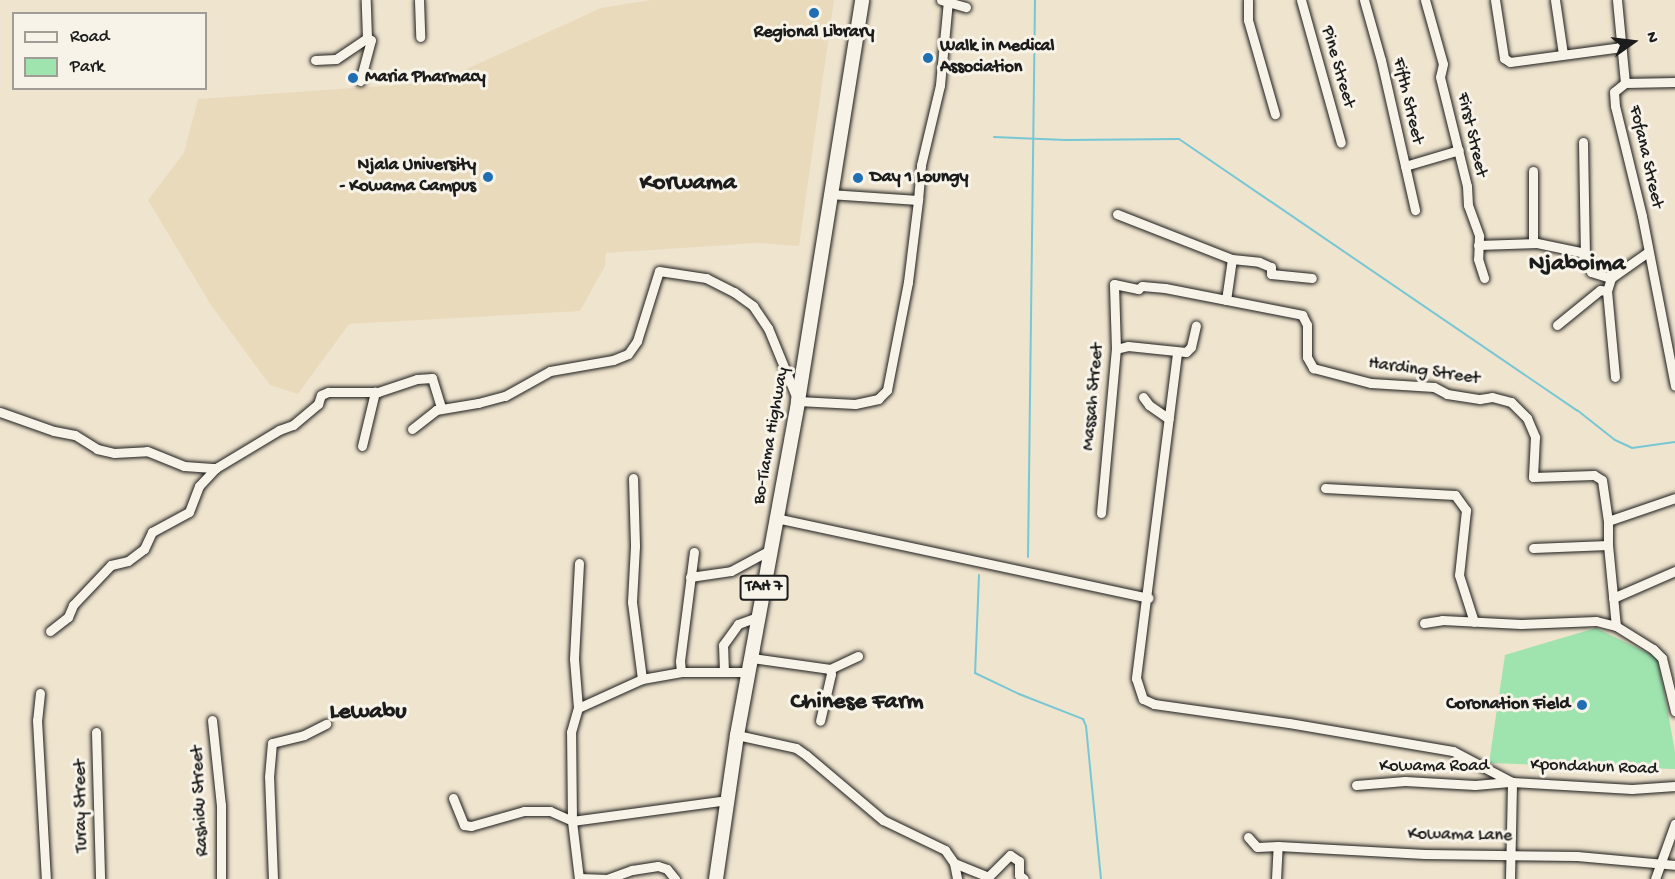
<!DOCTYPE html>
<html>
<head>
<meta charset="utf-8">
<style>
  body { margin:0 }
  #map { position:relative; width:1675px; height:879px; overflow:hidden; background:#efe4ce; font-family:"Gochi Hand",sans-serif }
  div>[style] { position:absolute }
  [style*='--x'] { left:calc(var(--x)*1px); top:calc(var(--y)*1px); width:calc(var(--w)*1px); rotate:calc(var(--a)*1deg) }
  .built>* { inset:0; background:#e9dabc }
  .green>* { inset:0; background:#9fe3ae }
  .stream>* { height:2px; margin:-1px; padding:0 1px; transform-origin:1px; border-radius:1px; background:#78c7d4 }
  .roads { filter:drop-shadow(0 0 2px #1c1c1c) drop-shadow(0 0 2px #1c1c1c) }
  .minor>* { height:9px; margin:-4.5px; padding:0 4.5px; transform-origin:4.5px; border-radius:4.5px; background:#f7f3e8 }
  .highway>* { height:14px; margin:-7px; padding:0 7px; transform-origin:7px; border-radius:7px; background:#f7f3e8 }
  .dots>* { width:16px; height:16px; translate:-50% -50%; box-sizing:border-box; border:3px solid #f7f3e8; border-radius:50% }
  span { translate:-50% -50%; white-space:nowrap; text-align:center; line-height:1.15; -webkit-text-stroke:6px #f7f3e8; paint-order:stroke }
  .shield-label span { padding:2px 4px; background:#f7f3e8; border:2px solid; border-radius:4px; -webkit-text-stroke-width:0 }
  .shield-label { font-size:16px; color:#1c1c1c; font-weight:700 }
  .poi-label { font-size:18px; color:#1c1c1c; font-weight:700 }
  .left { translate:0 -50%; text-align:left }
  .right { translate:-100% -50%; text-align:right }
  .street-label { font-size:18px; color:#1c1c1c }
  .district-label { font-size:24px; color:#1c1c1c; font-weight:700 }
  .legend { position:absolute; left:12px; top:12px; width:195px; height:78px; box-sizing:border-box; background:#f7f3e8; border:2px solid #9f9d96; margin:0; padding:8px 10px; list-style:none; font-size:18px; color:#1c1c1c }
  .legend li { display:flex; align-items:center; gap:12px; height:30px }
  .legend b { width:30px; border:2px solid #9f9d96 }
  .north { position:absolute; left:1603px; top:12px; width:60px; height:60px; -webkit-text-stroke:4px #f7f3e8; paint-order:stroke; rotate:76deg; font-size:16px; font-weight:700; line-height:24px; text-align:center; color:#1c1c1c }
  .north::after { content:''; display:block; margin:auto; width:21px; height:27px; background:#1c1c1c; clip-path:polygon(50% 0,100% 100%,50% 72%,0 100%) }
</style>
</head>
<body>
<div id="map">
  <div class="built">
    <div style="clip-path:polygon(651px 0,834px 0,799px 246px,757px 243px,606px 253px,605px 266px,580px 311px,349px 324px,298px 394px,270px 385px,211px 305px,148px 200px,184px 153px,198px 99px,438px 82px,601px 8px)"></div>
  </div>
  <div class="green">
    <div style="clip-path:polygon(1596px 628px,1658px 658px,1675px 752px,1675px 769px,1489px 763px,1505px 655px)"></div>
  </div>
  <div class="stream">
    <div style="--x:994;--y:137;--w:72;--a:2.4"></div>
    <div style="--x:1066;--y:140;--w:113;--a:-0.5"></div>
    <div style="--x:1179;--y:139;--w:482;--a:34.3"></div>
    <div style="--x:1577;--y:410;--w:48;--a:38.3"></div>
    <div style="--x:1615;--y:440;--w:19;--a:25"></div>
    <div style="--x:1632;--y:448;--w:43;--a:-7.9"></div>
    <div style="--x:1028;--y:557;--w:557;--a:-89.28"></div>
    <div style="--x:979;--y:575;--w:98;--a:92.3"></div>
    <div style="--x:975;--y:673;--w:49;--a:25.5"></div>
    <div style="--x:1019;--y:694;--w:69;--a:21.3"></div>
    <div style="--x:1083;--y:719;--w:8;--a:67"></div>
    <div style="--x:1086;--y:726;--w:154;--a:84.4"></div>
  </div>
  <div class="roads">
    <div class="minor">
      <div style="--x:419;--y:0;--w:37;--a:88"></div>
      <div style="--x:941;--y:0;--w:26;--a:16"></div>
      <div style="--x:1248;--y:0;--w:20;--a:90"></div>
      <div style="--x:1248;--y:20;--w:98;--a:74"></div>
      <div style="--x:1301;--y:0;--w:148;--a:74.4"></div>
      <div style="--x:1364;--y:0;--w:62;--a:74.2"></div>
      <div style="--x:1381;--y:60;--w:154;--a:77.2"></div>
      <div style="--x:1425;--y:0;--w:66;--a:74.3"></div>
      <div style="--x:1443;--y:64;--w:13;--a:103"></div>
      <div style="--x:1440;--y:77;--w:112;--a:76.1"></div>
      <div style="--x:1467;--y:186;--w:19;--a:87"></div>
      <div style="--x:1468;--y:205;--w:33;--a:70"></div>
      <div style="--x:1479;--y:236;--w:23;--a:92"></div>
      <div style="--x:1478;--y:259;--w:20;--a:72"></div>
      <div style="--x:1495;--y:0;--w:59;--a:81.2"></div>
      <div style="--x:1504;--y:58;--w:7;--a:34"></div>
      <div style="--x:1510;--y:62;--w:113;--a:-7.6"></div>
      <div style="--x:1555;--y:0;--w:55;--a:81.6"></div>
      <div style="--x:1617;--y:0;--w:83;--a:84.5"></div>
      <div style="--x:1625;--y:83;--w:50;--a:-1.1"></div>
      <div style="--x:315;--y:60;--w:21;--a:-3"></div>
      <div style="--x:336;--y:59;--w:37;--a:-34"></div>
      <div style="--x:360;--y:81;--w:42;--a:-75"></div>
      <div style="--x:371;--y:40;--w:4;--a:-153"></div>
      <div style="--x:367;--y:38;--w:38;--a:-92"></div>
      <div style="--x:1625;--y:83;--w:14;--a:141"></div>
      <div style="--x:1614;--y:92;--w:14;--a:86"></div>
      <div style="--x:1615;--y:106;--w:113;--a:76.2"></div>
      <div style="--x:1642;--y:216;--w:173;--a:79"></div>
      <div style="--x:1583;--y:142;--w:111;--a:89"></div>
      <div style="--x:1585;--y:253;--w:20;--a:72"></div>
      <div style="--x:1591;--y:272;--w:21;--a:17"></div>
      <div style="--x:1405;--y:166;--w:56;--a:-16.5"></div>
      <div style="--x:829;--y:194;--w:89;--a:3.9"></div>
      <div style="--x:918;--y:200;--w:35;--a:-85"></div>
      <div style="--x:921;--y:165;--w:82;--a:-76.6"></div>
      <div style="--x:940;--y:85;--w:85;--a:-84.6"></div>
      <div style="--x:1117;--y:214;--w:123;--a:21.4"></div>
      <div style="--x:1232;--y:259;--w:27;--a:6"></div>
      <div style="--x:1259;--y:262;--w:13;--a:23"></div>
      <div style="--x:1271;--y:267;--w:7;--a:90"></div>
      <div style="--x:1271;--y:274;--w:41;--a:5.6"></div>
      <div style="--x:1533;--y:243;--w:72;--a:-90"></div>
      <div style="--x:1478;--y:245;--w:59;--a:-1.9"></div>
      <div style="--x:1537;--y:243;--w:49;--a:11.8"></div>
      <div style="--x:1226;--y:300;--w:41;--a:-81.7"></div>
      <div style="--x:1557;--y:325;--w:55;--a:-39.1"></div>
      <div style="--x:1600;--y:290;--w:7;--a:8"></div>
      <div style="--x:1116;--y:349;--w:12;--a:-14"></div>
      <div style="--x:1128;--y:346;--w:58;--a:5.9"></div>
      <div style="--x:1186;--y:352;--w:7;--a:-45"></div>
      <div style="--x:1191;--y:347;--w:22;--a:-77"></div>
      <div style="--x:1177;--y:353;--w:328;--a:97.2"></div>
      <div style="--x:1136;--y:678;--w:22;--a:72"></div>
      <div style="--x:1143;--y:699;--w:12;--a:24"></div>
      <div style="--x:1154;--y:704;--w:136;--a:8"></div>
      <div style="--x:1289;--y:723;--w:166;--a:9.7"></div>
      <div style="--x:1453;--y:751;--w:67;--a:27.7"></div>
      <div style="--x:1615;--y:377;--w:86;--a:-95.3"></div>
      <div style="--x:1607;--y:291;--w:14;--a:-73"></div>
      <div style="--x:1611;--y:278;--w:45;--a:-35.1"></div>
      <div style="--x:1143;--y:397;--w:10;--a:53"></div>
      <div style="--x:1149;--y:405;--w:24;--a:35"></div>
      <div style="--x:0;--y:412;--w:57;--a:19.4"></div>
      <div style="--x:54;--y:431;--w:21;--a:11"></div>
      <div style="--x:75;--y:435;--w:26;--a:32"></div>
      <div style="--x:97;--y:449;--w:17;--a:13"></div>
      <div style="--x:114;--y:453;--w:33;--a:-3"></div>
      <div style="--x:147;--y:451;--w:40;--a:22"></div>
      <div style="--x:184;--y:466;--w:32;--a:4"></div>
      <div style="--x:412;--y:429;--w:31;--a:-38"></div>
      <div style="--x:436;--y:410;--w:43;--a:-9.5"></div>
      <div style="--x:478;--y:403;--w:28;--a:-15"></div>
      <div style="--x:505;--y:396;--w:51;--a:-29.1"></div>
      <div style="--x:550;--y:371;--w:64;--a:-9.9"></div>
      <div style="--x:613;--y:360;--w:16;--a:-22"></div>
      <div style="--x:628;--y:354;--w:16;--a:-55"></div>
      <div style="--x:637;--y:341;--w:73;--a:-72.6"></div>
      <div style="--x:659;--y:271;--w:48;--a:8.5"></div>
      <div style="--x:706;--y:278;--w:31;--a:27"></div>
      <div style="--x:734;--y:292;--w:24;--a:36"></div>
      <div style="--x:753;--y:306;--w:27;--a:56"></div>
      <div style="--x:768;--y:328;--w:79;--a:67.7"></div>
      <div style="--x:798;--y:401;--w:57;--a:3"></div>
      <div style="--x:855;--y:404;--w:24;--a:-12"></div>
      <div style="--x:878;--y:399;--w:13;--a:-45"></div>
      <div style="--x:887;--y:390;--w:110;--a:-79"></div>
      <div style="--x:908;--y:282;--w:83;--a:-83"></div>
      <div style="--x:362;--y:446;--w:56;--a:-76.5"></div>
      <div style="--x:633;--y:478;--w:68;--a:88.3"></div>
      <div style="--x:635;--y:546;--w:56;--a:93.1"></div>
      <div style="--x:632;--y:602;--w:78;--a:82.6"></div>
      <div style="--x:1325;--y:488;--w:130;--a:3.1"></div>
      <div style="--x:1455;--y:495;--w:19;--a:54"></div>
      <div style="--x:1466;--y:510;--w:65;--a:96.1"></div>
      <div style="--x:1459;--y:575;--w:49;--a:72.3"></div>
      <div style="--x:1101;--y:513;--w:165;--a:-84.8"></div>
      <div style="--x:1116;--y:349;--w:65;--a:-91.8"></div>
      <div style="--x:1114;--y:284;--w:25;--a:12"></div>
      <div style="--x:1138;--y:289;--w:5;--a:-37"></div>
      <div style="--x:1142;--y:286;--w:23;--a:5"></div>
      <div style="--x:1165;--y:288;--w:140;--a:11.1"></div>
      <div style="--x:1302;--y:315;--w:11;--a:63"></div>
      <div style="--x:1307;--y:325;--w:32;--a:90"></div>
      <div style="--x:1307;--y:357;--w:13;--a:61"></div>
      <div style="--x:1313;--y:368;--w:60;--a:14.5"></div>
      <div style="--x:1371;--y:383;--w:63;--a:3.6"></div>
      <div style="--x:1434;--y:387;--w:15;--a:28"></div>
      <div style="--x:1447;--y:394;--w:33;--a:9"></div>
      <div style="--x:1480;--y:399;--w:12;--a:-9"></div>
      <div style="--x:1492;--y:397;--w:20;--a:15"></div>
      <div style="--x:1511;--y:402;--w:23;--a:45"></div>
      <div style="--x:1527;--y:418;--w:21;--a:67"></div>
      <div style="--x:1535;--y:437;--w:40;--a:92.9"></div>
      <div style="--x:1533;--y:477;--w:61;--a:-1.9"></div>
      <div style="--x:1594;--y:475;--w:9;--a:32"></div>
      <div style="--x:1602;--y:480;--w:41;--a:81.7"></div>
      <div style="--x:1608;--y:521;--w:24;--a:90"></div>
      <div style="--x:1608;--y:545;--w:81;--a:84.4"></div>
      <div style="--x:776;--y:518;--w:381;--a:12.1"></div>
      <div style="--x:1608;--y:521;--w:71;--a:-18.9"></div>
      <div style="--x:1533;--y:548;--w:75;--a:-2.3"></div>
      <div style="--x:579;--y:563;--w:96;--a:93"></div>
      <div style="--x:574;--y:659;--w:49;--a:85.3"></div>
      <div style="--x:578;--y:708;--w:70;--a:-24.4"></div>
      <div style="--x:642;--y:679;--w:40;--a:-10"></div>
      <div style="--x:681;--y:672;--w:69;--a:0"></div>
      <div style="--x:690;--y:577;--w:41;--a:-8.3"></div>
      <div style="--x:731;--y:571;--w:44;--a:-28.3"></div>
      <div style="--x:1613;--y:598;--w:68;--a:-23.5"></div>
      <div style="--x:1424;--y:623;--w:18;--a:-9"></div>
      <div style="--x:1442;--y:620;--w:79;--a:2.9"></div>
      <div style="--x:1521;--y:624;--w:75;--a:-2.3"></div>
      <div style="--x:1596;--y:621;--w:21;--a:14"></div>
      <div style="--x:1616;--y:626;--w:44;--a:31.9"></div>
      <div style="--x:1653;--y:649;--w:13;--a:45"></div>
      <div style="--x:1662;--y:658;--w:55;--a:76.2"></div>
      <div style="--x:50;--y:631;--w:23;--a:-38"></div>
      <div style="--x:68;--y:617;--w:13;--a:-67"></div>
      <div style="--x:73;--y:605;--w:55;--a:-46.5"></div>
      <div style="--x:111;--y:565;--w:17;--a:-13"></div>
      <div style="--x:128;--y:561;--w:20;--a:-37"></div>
      <div style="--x:144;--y:549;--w:19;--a:-65"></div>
      <div style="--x:152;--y:532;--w:42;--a:-28.4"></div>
      <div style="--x:189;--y:512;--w:28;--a:-69"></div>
      <div style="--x:199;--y:486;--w:25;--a:-47"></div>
      <div style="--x:216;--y:468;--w:74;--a:-31.1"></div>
      <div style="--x:279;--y:430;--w:15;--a:-20"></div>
      <div style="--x:293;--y:425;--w:33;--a:-40"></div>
      <div style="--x:318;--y:404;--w:9;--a:-72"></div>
      <div style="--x:321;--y:395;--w:8;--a:-23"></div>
      <div style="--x:328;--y:392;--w:50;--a:0"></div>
      <div style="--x:378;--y:392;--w:41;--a:-18.4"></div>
      <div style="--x:417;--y:379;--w:15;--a:-4"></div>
      <div style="--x:432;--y:378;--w:31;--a:73"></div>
      <div style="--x:752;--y:658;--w:79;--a:8"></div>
      <div style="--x:830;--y:669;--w:5;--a:79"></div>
      <div style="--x:831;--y:674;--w:48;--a:103.2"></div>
      <div style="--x:830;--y:669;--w:31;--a:-25"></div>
      <div style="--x:681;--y:672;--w:11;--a:-95"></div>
      <div style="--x:680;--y:661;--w:110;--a:-82.7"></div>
      <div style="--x:724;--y:672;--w:27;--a:-92"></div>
      <div style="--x:723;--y:645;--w:26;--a:-54"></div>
      <div style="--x:738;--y:624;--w:23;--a:-20"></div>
      <div style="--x:40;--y:693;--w:27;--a:96"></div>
      <div style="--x:37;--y:720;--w:159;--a:86.8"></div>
      <div style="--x:212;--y:720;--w:85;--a:84"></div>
      <div style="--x:221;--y:805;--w:74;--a:90"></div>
      <div style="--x:96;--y:732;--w:147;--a:88.4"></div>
      <div style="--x:737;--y:735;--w:60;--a:12.4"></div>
      <div style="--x:796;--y:748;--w:12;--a:35"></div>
      <div style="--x:806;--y:755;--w:101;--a:40.2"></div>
      <div style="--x:883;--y:820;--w:69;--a:25.8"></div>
      <div style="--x:945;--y:850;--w:16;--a:55"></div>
      <div style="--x:954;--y:863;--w:16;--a:79"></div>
      <div style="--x:1356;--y:785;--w:49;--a:-4.7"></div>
      <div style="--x:1405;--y:781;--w:70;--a:3.3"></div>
      <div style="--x:1475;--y:785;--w:37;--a:-5"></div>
      <div style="--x:1512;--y:782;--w:120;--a:3.3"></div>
      <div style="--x:1632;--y:789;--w:43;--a:-4"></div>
      <div style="--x:453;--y:798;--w:29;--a:68"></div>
      <div style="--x:464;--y:825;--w:7;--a:8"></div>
      <div style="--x:471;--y:826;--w:55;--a:-15.8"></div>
      <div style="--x:524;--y:811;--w:26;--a:0"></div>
      <div style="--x:550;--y:811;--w:24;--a:24"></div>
      <div style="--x:572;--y:821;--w:89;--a:-90.6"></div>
      <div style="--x:571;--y:732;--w:25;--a:-74"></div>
      <div style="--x:1248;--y:837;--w:13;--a:48"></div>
      <div style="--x:1257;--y:847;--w:21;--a:-3"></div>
      <div style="--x:954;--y:863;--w:37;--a:22"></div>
      <div style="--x:988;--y:877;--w:31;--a:-45"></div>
      <div style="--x:1010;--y:855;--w:11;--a:34"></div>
      <div style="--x:1019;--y:861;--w:14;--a:90"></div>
      <div style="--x:1019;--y:875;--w:6;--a:39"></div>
      <div style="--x:580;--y:878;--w:27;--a:2"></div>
      <div style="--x:273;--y:879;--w:102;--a:-92.2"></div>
      <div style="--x:269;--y:777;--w:34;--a:-85"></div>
      <div style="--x:272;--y:743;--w:33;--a:-14"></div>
      <div style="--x:304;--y:735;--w:25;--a:-27"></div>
      <div style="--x:579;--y:879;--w:58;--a:-96.9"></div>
      <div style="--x:572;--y:821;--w:157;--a:-7.7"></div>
      <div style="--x:607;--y:879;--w:27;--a:-20"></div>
      <div style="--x:632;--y:870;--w:26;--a:-9"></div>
      <div style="--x:658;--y:866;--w:9;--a:18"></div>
      <div style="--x:667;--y:869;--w:13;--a:51"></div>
      <div style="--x:1276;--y:879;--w:33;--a:-87"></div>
      <div style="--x:1278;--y:846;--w:147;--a:3.1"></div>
      <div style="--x:1425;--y:854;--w:152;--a:0.8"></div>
      <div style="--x:1577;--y:856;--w:98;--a:5.2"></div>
      <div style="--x:1510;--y:879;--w:97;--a:-88.8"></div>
      <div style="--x:1655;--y:879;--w:59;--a:-70.3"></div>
    </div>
    <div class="highway">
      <div style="--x:716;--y:879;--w:146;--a:-81.7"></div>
      <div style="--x:737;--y:735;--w:340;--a:-79.6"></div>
      <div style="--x:798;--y:401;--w:406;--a:-80.9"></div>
    </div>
  </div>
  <div class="dots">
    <div style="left:814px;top:13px;background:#1f6fb2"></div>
    <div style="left:928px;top:58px;background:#1f6fb2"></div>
    <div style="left:353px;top:78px;background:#1f6fb2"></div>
    <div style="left:488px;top:177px;background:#1f6fb2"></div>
    <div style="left:858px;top:178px;background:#1f6fb2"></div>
    <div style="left:1582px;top:705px;background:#1f6fb2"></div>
  </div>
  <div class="shield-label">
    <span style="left:764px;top:588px">TAH 7</span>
  </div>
  <div class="poi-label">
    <span style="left:814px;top:33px">Regional Library</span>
    <span class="left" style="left:940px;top:58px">Walk in Medical<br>Association</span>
    <span class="left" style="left:365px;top:78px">Maria Pharmacy</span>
    <span class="right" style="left:476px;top:177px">Njala University<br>- Kowama Campus</span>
    <span class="left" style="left:870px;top:178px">Day 1 Loungy</span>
    <span class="right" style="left:1570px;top:705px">Coronation Field</span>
  </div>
  <div class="street-label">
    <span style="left:1337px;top:67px;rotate:74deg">Pine Street</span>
    <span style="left:1407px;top:101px;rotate:77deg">Fifth Street</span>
    <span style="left:1471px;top:135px;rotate:77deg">First Street</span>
    <span style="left:1645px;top:157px;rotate:77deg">Fofana Street</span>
    <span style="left:1424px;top:372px;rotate:8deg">Harding Street</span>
    <span style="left:1094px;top:397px;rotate:-85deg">Massah Street</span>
    <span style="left:772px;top:436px;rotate:-80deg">Bo-Tiama Highway</span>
    <span style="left:1434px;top:767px">Kowama Road</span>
    <span style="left:1594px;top:768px;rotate:2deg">Kpondahun Road</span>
    <span style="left:201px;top:801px;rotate:-93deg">Rashidu Street</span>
    <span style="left:82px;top:806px;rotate:-91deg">Turay Street</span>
    <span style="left:1460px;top:836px;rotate:1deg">Kowama Lane</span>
  </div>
  <div class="district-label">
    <span style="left:688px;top:184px">Korwama</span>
    <span style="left:1577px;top:265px">Njaboima</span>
    <span style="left:857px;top:703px">Chinese Farm</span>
    <span style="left:368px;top:713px">Lewabu</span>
  </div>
  <ul class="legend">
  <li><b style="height:8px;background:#f7f3e8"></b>Road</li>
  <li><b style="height:16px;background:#9fe3ae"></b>Park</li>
  </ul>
  <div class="north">N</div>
</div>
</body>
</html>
